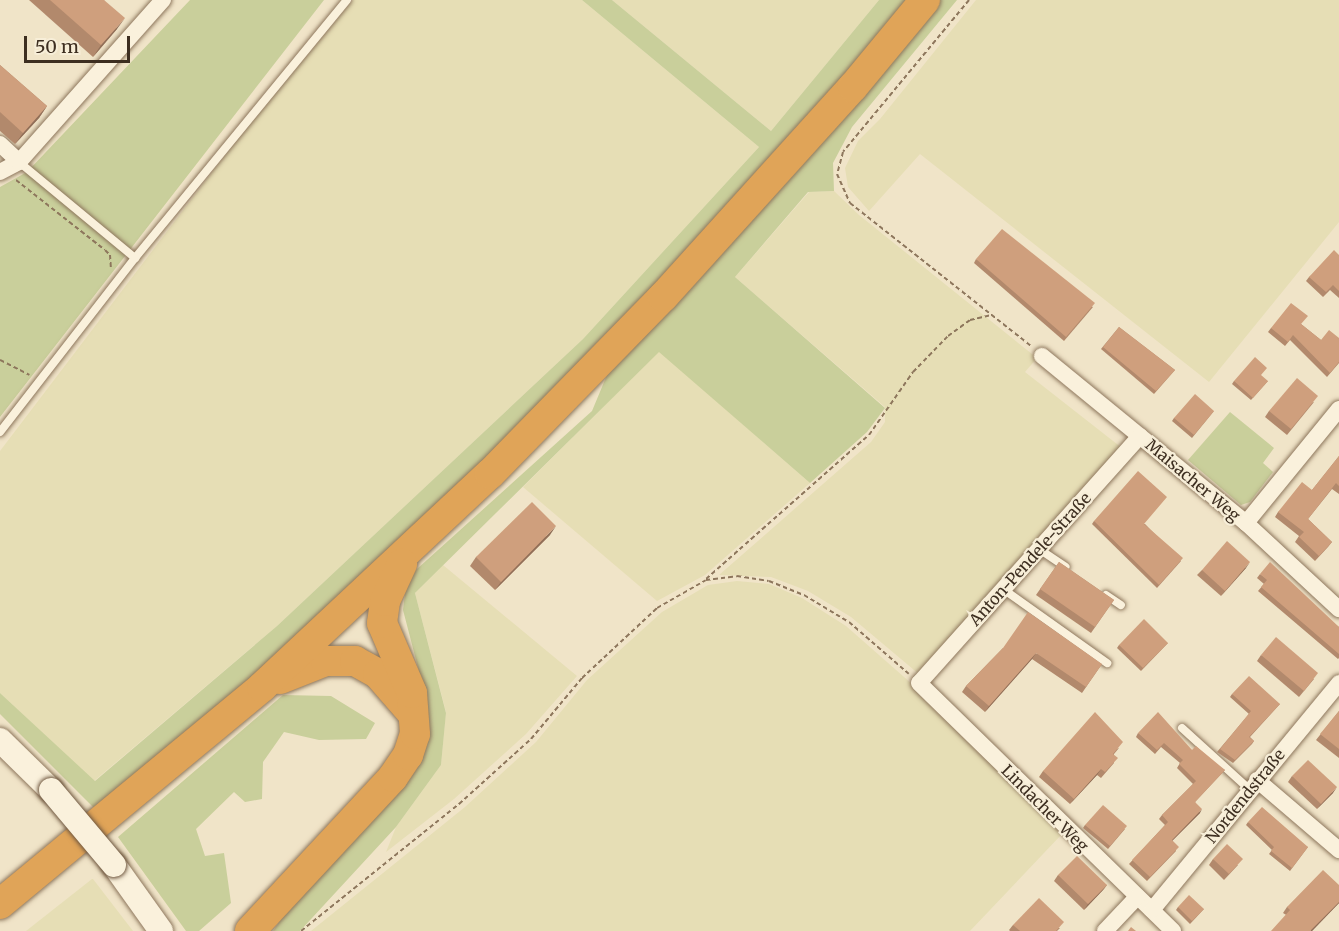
<!DOCTYPE html>
<html>
<head>
<meta charset="utf-8">
<style>
  body { margin:0 }
  #map { position:relative; width:1339px; height:931px; overflow:hidden; background:#f0e4c8; font-family:Merriweather,serif }
  div>[style] { position:absolute }
  [style*='--x'] { left:calc(var(--x)*1px); top:calc(var(--y)*1px); width:calc(var(--w)*1px); rotate:calc(var(--a)*1deg) }
  .farmland>* { inset:0; background:#e6deb5 }
  .green>* { inset:0; background:#c9cf9b }
  .path>* { height:2px; margin-top:-1px; transform-origin:0; background:repeating-linear-gradient(90deg,#8d765c 0 4.5px,transparent 0 7.5px) }
  .roads { filter:drop-shadow(0 0 2px #8d765c) drop-shadow(0 0 2px #8d765c) }
  .lane>* { height:8px; margin:-4px; padding:0 4px; transform-origin:4px; border-radius:4px; background:#faf1dc }
  .street>* { height:16px; margin:-8px; padding:0 8px; transform-origin:8px; border-radius:8px; background:#faf1dc }
  .secondary>* { height:24px; margin:-12px; padding:0 12px; transform-origin:12px; border-radius:12px; background:#faf1dc }
  .highway>* { height:30px; margin:-15px; padding:0 15px; transform-origin:15px; border-radius:15px; background:#e0a458 }
  .bridges { filter:drop-shadow(0 0 2px #6f573f) drop-shadow(0 0 2px #6f573f) }
  .secondary-bridge>* { height:24px; margin:-12px; padding:0 12px; transform-origin:12px; border-radius:12px; background:#faf1dc }
  .wall>* { inset:0; background:#b2896c }
  .shaded-wall>* { inset:0; background:#916f58 }
  .building>* { inset:0; background:#cf9f7d }
  span { translate:-50% -50%; white-space:nowrap; text-align:center; line-height:1.15; -webkit-text-stroke:4.5px #f7eed8; paint-order:stroke }
  .street-label { font-size:16px; color:#3d2e20 }
  .scale { position:absolute; left:24px; top:36px; width:106px; height:27px; box-sizing:border-box; border:3px solid #3d2e20; border-top:0; padding-left:8px; font-size:18px; line-height:21px; white-space:nowrap; color:#3d2e20; -webkit-text-stroke:4px #f7eed8; paint-order:stroke }
</style>
</head>
<body>
<div id="map">
  <div class="farmland">
    <div style="clip-path:polygon(353px 0,582px 0,759px 147px,583px 339px,277px 626px,94px 781px,0 693px,0 451px,232px 146px)"></div>
    <div style="clip-path:polygon(612px 0,879px 0,771px 131px)"></div>
    <div style="clip-path:polygon(976px 0,1339px 0,1339px 222px,1209px 382px,920px 154px,869px 211px,848px 187px,845px 168px,858px 141px,880px 119px)"></div>
    <div style="clip-path:polygon(834px 191px,859px 215px,1037px 358px,1025px 372px,1122px 448px,920px 675px,851px 617px,808px 591px,771px 577px,719px 575px,871px 442px,885px 422px,885px 407px,735px 277px,809px 192px)"></div>
    <div style="clip-path:polygon(659px 351px,810px 483px,705px 575px,657px 601px,523px 487px)"></div>
    <div style="clip-path:polygon(443px 565px,577px 676px,526px 734px,454px 799px,386px 852px,396px 827px,441px 765px,446px 712px,415px 593px)"></div>
    <div style="clip-path:polygon(737px 581px,769px 584px,802px 598px,846px 626px,912px 684px,1062px 834px,970px 931px,311px 931px,465px 807px,536px 742px,587px 680px,662px 612px,708px 585px)"></div>
    <div style="clip-path:polygon(93px 879px,133px 931px,26px 931px,92px 879px)"></div>
  </div>
  <div class="green">
    <div style="clip-path:polygon(190px 0,324px 0,0 417px,0 187px,27px 172px)"></div>
    <div style="clip-path:polygon(582px 0,612px 0,771px 131px,879px 0,913px 0,590px 362px,413px 538px,101px 815px,0 714px,0 693px,95px 781px,277px 626px,583px 339px,759px 147px)"></div>
    <div style="clip-path:polygon(940px 0,957px 0,852px 127px,833px 163px,834px 191px,808px 192px,735px 277px,885px 408px,867px 432px,810px 483px,659px 352px,415px 593px,446px 713px,441px 765px,396px 827px,300px 931px,273px 931px,428px 706px,403px 610px,407px 578px,592px 411px,607px 375px,862px 95px)"></div>
    <div style="clip-path:polygon(1230px 412px,1274px 448px,1263px 463px,1273px 472px,1250px 502px,1241px 505px,1188px 460px)"></div>
    <div style="clip-path:polygon(283px 695px,331px 696px,375px 723px,366px 739px,319px 740px,284px 732px,263px 762px,262px 799px,245px 802px,234px 792px,196px 829px,205px 856px,224px 853px,231px 903px,199px 931px,186px 931px,118px 837px)"></div>
  </div>
  <div class="path">
    <div style="--x:969;--y:0;--w:197;--a:129.7"></div>
    <div style="--x:843;--y:152;--w:23;--a:105"></div>
    <div style="--x:837;--y:174;--w:32;--a:66"></div>
    <div style="--x:850;--y:203;--w:231;--a:38.3"></div>
    <div style="--x:16;--y:180;--w:113;--a:38.2"></div>
    <div style="--x:105;--y:250;--w:7;--a:45"></div>
    <div style="--x:110;--y:255;--w:15;--a:86"></div>
    <div style="--x:0;--y:360;--w:33;--a:27"></div>
    <div style="--x:706;--y:579;--w:217;--a:-41.5"></div>
    <div style="--x:869;--y:435;--w:77;--a:-55.1"></div>
    <div style="--x:913;--y:372;--w:50;--a:-45.8"></div>
    <div style="--x:948;--y:336;--w:27;--a:-36"></div>
    <div style="--x:970;--y:320;--w:22;--a:-13"></div>
    <div style="--x:301;--y:931;--w:203;--a:-38.8"></div>
    <div style="--x:459;--y:804;--w:97;--a:-42.1"></div>
    <div style="--x:531;--y:739;--w:80;--a:-50.1"></div>
    <div style="--x:582;--y:678;--w:103;--a:-43"></div>
    <div style="--x:657;--y:608;--w:56;--a:-29.7"></div>
    <div style="--x:706;--y:580;--w:31;--a:-7"></div>
    <div style="--x:737;--y:576;--w:32;--a:9"></div>
    <div style="--x:769;--y:581;--w:38;--a:22"></div>
    <div style="--x:804;--y:595;--w:52;--a:31"></div>
    <div style="--x:849;--y:622;--w:79;--a:40.9"></div>
  </div>
  <div class="roads">
    <div class="lane">
      <div style="--x:19;--y:162;--w:151;--a:39.6"></div>
      <div style="--x:0;--y:432;--w:220;--a:-52.2"></div>
      <div style="--x:135;--y:258;--w:334;--a:-50.6"></div>
      <div style="--x:1039;--y:549;--w:32;--a:34"></div>
      <div style="--x:1003;--y:589;--w:128;--a:35.4"></div>
      <div style="--x:1106;--y:595;--w:18;--a:34"></div>
      <div style="--x:1182;--y:728;--w:91;--a:42.3"></div>
    </div>
    <div class="street">
      <div style="--x:0;--y:144;--w:26;--a:43"></div>
      <div style="--x:0;--y:172;--w:21;--a:-28"></div>
      <div style="--x:19;--y:162;--w:217;--a:-48.4"></div>
      <div style="--x:1042;--y:356;--w:264;--a:39.3"></div>
      <div style="--x:1246;--y:523;--w:127;--a:42.8"></div>
      <div style="--x:1140;--y:436;--w:331;--a:131.8"></div>
      <div style="--x:919;--y:683;--w:355;--a:44.3"></div>
      <div style="--x:1246;--y:523;--w:147;--a:-50.8"></div>
      <div style="--x:1257;--y:780;--w:108;--a:40.5"></div>
      <div style="--x:1152;--y:910;--w:294;--a:-50.5"></div>
      <div style="--x:1105;--y:931;--w:47;--a:-46.7"></div>
    </div>
    <div class="secondary">
      <div style="--x:0;--y:740;--w:71;--a:44.4"></div>
      <div style="--x:114;--y:865;--w:81;--a:54.5"></div>
    </div>
    <div class="highway">
      <div style="--x:280;--y:679;--w:49;--a:-21.4"></div>
      <div style="--x:326;--y:661;--w:29;--a:0"></div>
      <div style="--x:355;--y:661;--w:26;--a:29"></div>
      <div style="--x:378;--y:674;--w:52;--a:48.9"></div>
      <div style="--x:0;--y:904;--w:340;--a:-39.6"></div>
      <div style="--x:262;--y:687;--w:312;--a:-43.1"></div>
      <div style="--x:490;--y:474;--w:248;--a:-45.7"></div>
      <div style="--x:663;--y:297;--w:283;--a:-47.9"></div>
      <div style="--x:853;--y:87;--w:113;--a:-50.4"></div>
      <div style="--x:250;--y:931;--w:210;--a:-47.1"></div>
      <div style="--x:393;--y:777;--w:27;--a:-56"></div>
      <div style="--x:408;--y:755;--w:22;--a:-72"></div>
      <div style="--x:415;--y:734;--w:41;--a:-94.2"></div>
      <div style="--x:412;--y:693;--w:76;--a:-113.2"></div>
      <div style="--x:382;--y:623;--w:22;--a:-82"></div>
      <div style="--x:385;--y:601;--w:41;--a:-65.3"></div>
    </div>
  </div>
  <div class="bridges">
    <div class="secondary-bridge">
      <div style="--x:51;--y:790;--w:98;--a:50"></div>
    </div>
  </div>
  <div class="wall">
    <div style="clip-path:polygon(29px 0,104px 0,117px 29px,93px 57px)"></div>
    <div style="clip-path:polygon(0 65px,47px 106px,39px 118px,15px 144px,0 131px)"></div>
    <div style="clip-path:polygon(1339px 255px,1339px 298px,1330px 290px,1323px 297px,1306px 281px,1309px 277px)"></div>
    <div style="clip-path:polygon(976px 259px,1093px 307px,1064px 341px,974px 263px)"></div>
    <div style="clip-path:polygon(1301px 324px,1321px 340px,1339px 338px,1339px 363px,1327px 377px,1290px 340px,1285px 346px,1268px 332px,1271px 328px)"></div>
    <div style="clip-path:polygon(1119px 327px,1175px 370px,1154px 394px,1101px 349px)"></div>
    <div style="clip-path:polygon(1234px 381px,1268px 381px,1251px 400px,1232px 384px)"></div>
    <div style="clip-path:polygon(1314px 402px,1287px 435px,1265px 417px,1269px 411px)"></div>
    <div style="clip-path:polygon(1214px 411px,1192px 438px,1172px 421px,1174px 418px)"></div>
    <div style="clip-path:polygon(1339px 456px,1339px 494px,1332px 489px,1308px 519px,1332px 542px,1328px 547px,1315px 561px,1295px 542px,1299px 536px,1275px 517px,1278px 512px,1312px 490px)"></div>
    <div style="clip-path:polygon(1094px 521px,1145px 524px,1181px 561px,1157px 588px,1092px 524px)"></div>
    <div style="clip-path:polygon(550px 535px,495px 590px,470px 566px,476px 557px)"></div>
    <div style="clip-path:polygon(1059px 562px,1114px 600px,1091px 633px,1036px 595px)"></div>
    <div style="clip-path:polygon(1246px 568px,1221px 596px,1197px 575px,1202px 570px)"></div>
    <div style="clip-path:polygon(1260px 574px,1339px 627px,1339px 658px,1338px 659px,1258px 591px,1264px 584px,1257px 578px)"></div>
    <div style="clip-path:polygon(1168px 643px,1141px 671px,1117px 648px,1119px 645px)"></div>
    <div style="clip-path:polygon(1003px 648px,1102px 664px,1082px 693px,1032px 659px,985px 712px,962px 692px,966px 686px)"></div>
    <div style="clip-path:polygon(1261px 655px,1314px 679px,1299px 697px,1257px 661px)"></div>
    <div style="clip-path:polygon(1232px 694px,1280px 704px,1250px 737px,1254px 741px,1252px 744px,1233px 763px,1217px 752px,1249px 714px,1230px 697px)"></div>
    <div style="clip-path:polygon(1339px 711px,1339px 758px,1316px 740px)"></div>
    <div style="clip-path:polygon(1138px 733px,1192px 750px,1225px 770px,1195px 802px,1200px 813px,1172px 841px,1176px 851px,1147px 881px,1129px 864px,1165px 825px,1159px 819px,1162px 815px,1193px 784px,1177px 768px,1180px 763px,1161px 747px,1155px 754px,1136px 737px)"></div>
    <div style="clip-path:polygon(1119px 748px,1114px 754px,1114px 763px,1101px 778px,1097px 775px,1070px 804px,1039px 777px,1043px 771px)"></div>
    <div style="clip-path:polygon(1292px 776px,1333px 793px,1317px 809px,1288px 782px)"></div>
    <div style="clip-path:polygon(1248px 822px,1308px 847px,1290px 871px,1269px 854px,1272px 850px,1246px 825px)"></div>
    <div style="clip-path:polygon(1085px 825px,1125px 829px,1108px 849px,1083px 828px)"></div>
    <div style="clip-path:polygon(1213px 859px,1238px 865px,1224px 880px,1209px 865px)"></div>
    <div style="clip-path:polygon(1058px 875px,1107px 885px,1103px 890px,1084px 910px,1054px 881px)"></div>
    <div style="clip-path:polygon(1339px 885px,1339px 903px,1312px 931px,1283px 913px,1287px 907px)"></div>
    <div style="clip-path:polygon(1178px 907px,1204px 909px,1190px 924px,1176px 910px)"></div>
    <div style="clip-path:polygon(1013px 925px,1060px 928px,1057px 931px,1010px 931px,1009px 930px)"></div>
  </div>
  <div class="shaded-wall">
    <div style="clip-path:polygon(125px 18px,117px 29px,93px 57px,101px 45px)"></div>
    <div style="clip-path:polygon(47px 106px,39px 118px,15px 144px,23px 133px)"></div>
    <div style="clip-path:polygon(556px 526px,550px 535px,495px 590px,501px 582px)"></div>
    <div style="clip-path:polygon(1250px 562px,1246px 568px,1221px 596px,1225px 591px)"></div>
    <div style="clip-path:polygon(1036px 653px,1032px 659px,985px 712px,989px 706px)"></div>
    <div style="clip-path:polygon(1101px 769px,1097px 775px,1070px 804px,1074px 799px)"></div>
    <div style="clip-path:polygon(1337px 787px,1333px 793px,1317px 809px,1321px 804px)"></div>
    <div style="clip-path:polygon(1202px 809px,1200px 813px,1169px 844px,1172px 840px)"></div>
    <div style="clip-path:polygon(1107px 885px,1103px 890px,1084px 910px,1088px 904px)"></div>
    <div style="clip-path:polygon(1339px 902px,1339px 903px,1312px 931px,1310px 931px)"></div>
  </div>
  <div class="building">
    <div style="clip-path:polygon(50px 0,104px 0,125px 18px,101px 45px)"></div>
    <div style="clip-path:polygon(0 65px,47px 106px,23px 133px,0 112px)"></div>
    <div style="clip-path:polygon(1002px 229px,1095px 303px,1066px 337px,976px 259px)"></div>
    <div style="clip-path:polygon(1334px 250px,1339px 255px,1339px 291px,1333px 285px,1326px 292px,1309px 277px)"></div>
    <div style="clip-path:polygon(1291px 303px,1308px 316px,1301px 324px,1321px 340px,1329px 330px,1339px 338px,1339px 362px,1330px 373px,1293px 335px,1288px 342px,1271px 328px)"></div>
    <div style="clip-path:polygon(1119px 327px,1175px 370px,1156px 391px,1103px 347px)"></div>
    <div style="clip-path:polygon(1255px 357px,1267px 368px,1261px 375px,1268px 381px,1253px 398px,1234px 381px)"></div>
    <div style="clip-path:polygon(1297px 378px,1318px 396px,1291px 429px,1269px 411px)"></div>
    <div style="clip-path:polygon(1195px 394px,1214px 411px,1194px 435px,1174px 418px)"></div>
    <div style="clip-path:polygon(1339px 456px,1339px 486px,1336px 483px,1308px 519px,1332px 542px,1319px 556px,1299px 537px,1304px 532px,1278px 512px,1302px 482px,1312px 490px)"></div>
    <div style="clip-path:polygon(1138px 471px,1167px 497px,1144px 524px,1183px 558px,1159px 585px,1094px 521px)"></div>
    <div style="clip-path:polygon(532px 502px,556px 526px,501px 582px,476px 557px)"></div>
    <div style="clip-path:polygon(1227px 541px,1250px 562px,1225px 591px,1202px 570px)"></div>
    <div style="clip-path:polygon(1059px 562px,1114px 600px,1095px 627px,1040px 589px)"></div>
    <div style="clip-path:polygon(1270px 562px,1339px 627px,1339px 654px,1261px 587px,1267px 580px,1260px 574px)"></div>
    <div style="clip-path:polygon(1028px 612px,1102px 664px,1086px 687px,1036px 653px,989px 706px,966px 686px,1003px 648px)"></div>
    <div style="clip-path:polygon(1144px 619px,1168px 643px,1143px 668px,1119px 645px)"></div>
    <div style="clip-path:polygon(1276px 637px,1318px 673px,1304px 691px,1261px 655px)"></div>
    <div style="clip-path:polygon(1249px 676px,1280px 704px,1249px 737px,1254px 741px,1235px 760px,1220px 749px,1251px 711px,1232px 694px)"></div>
    <div style="clip-path:polygon(1339px 711px,1339px 749px,1320px 734px)"></div>
    <div style="clip-path:polygon(1095px 712px,1123px 742px,1113px 754px,1118px 758px,1105px 772px,1101px 769px,1074px 799px,1043px 771px)"></div>
    <div style="clip-path:polygon(1158px 712px,1192px 750px,1196px 746px,1225px 770px,1195px 802px,1202px 809px,1172px 840px,1179px 847px,1150px 877px,1132px 860px,1168px 822px,1162px 815px,1196px 781px,1179px 764px,1183px 760px,1164px 743px,1157px 750px,1138px 733px)"></div>
    <div style="clip-path:polygon(1308px 760px,1337px 787px,1321px 804px,1292px 776px)"></div>
    <div style="clip-path:polygon(1103px 805px,1127px 826px,1110px 846px,1085px 825px)"></div>
    <div style="clip-path:polygon(1262px 807px,1308px 847px,1292px 868px,1271px 851px,1274px 847px,1248px 822px)"></div>
    <div style="clip-path:polygon(1227px 844px,1243px 859px,1229px 874px,1213px 859px)"></div>
    <div style="clip-path:polygon(1077px 856px,1107px 885px,1088px 904px,1058px 875px)"></div>
    <div style="clip-path:polygon(1323px 870px,1339px 885px,1339px 902px,1310px 931px,1271px 931px,1290px 910px,1287px 907px)"></div>
    <div style="clip-path:polygon(1189px 895px,1204px 909px,1192px 921px,1178px 907px)"></div>
    <div style="clip-path:polygon(1039px 898px,1064px 922px,1056px 931px,1020px 931px,1013px 925px)"></div>
    <div style="clip-path:polygon(1131px 927px,1136px 931px,1128px 931px)"></div>
  </div>
  <div class="street-label">
    <span style="left:1193px;top:480px;rotate:40deg">Maisacher Weg</span>
    <span style="left:1030px;top:559px;rotate:-48deg">Anton-Pendele-Straße</span>
    <span style="left:1245px;top:796px;rotate:-51deg">Nordendstraße</span>
    <span style="left:1045px;top:808px;rotate:45deg">Lindacher Weg</span>
  </div>
  <div class="scale">50 m</div>
</div>
</body>
</html>
